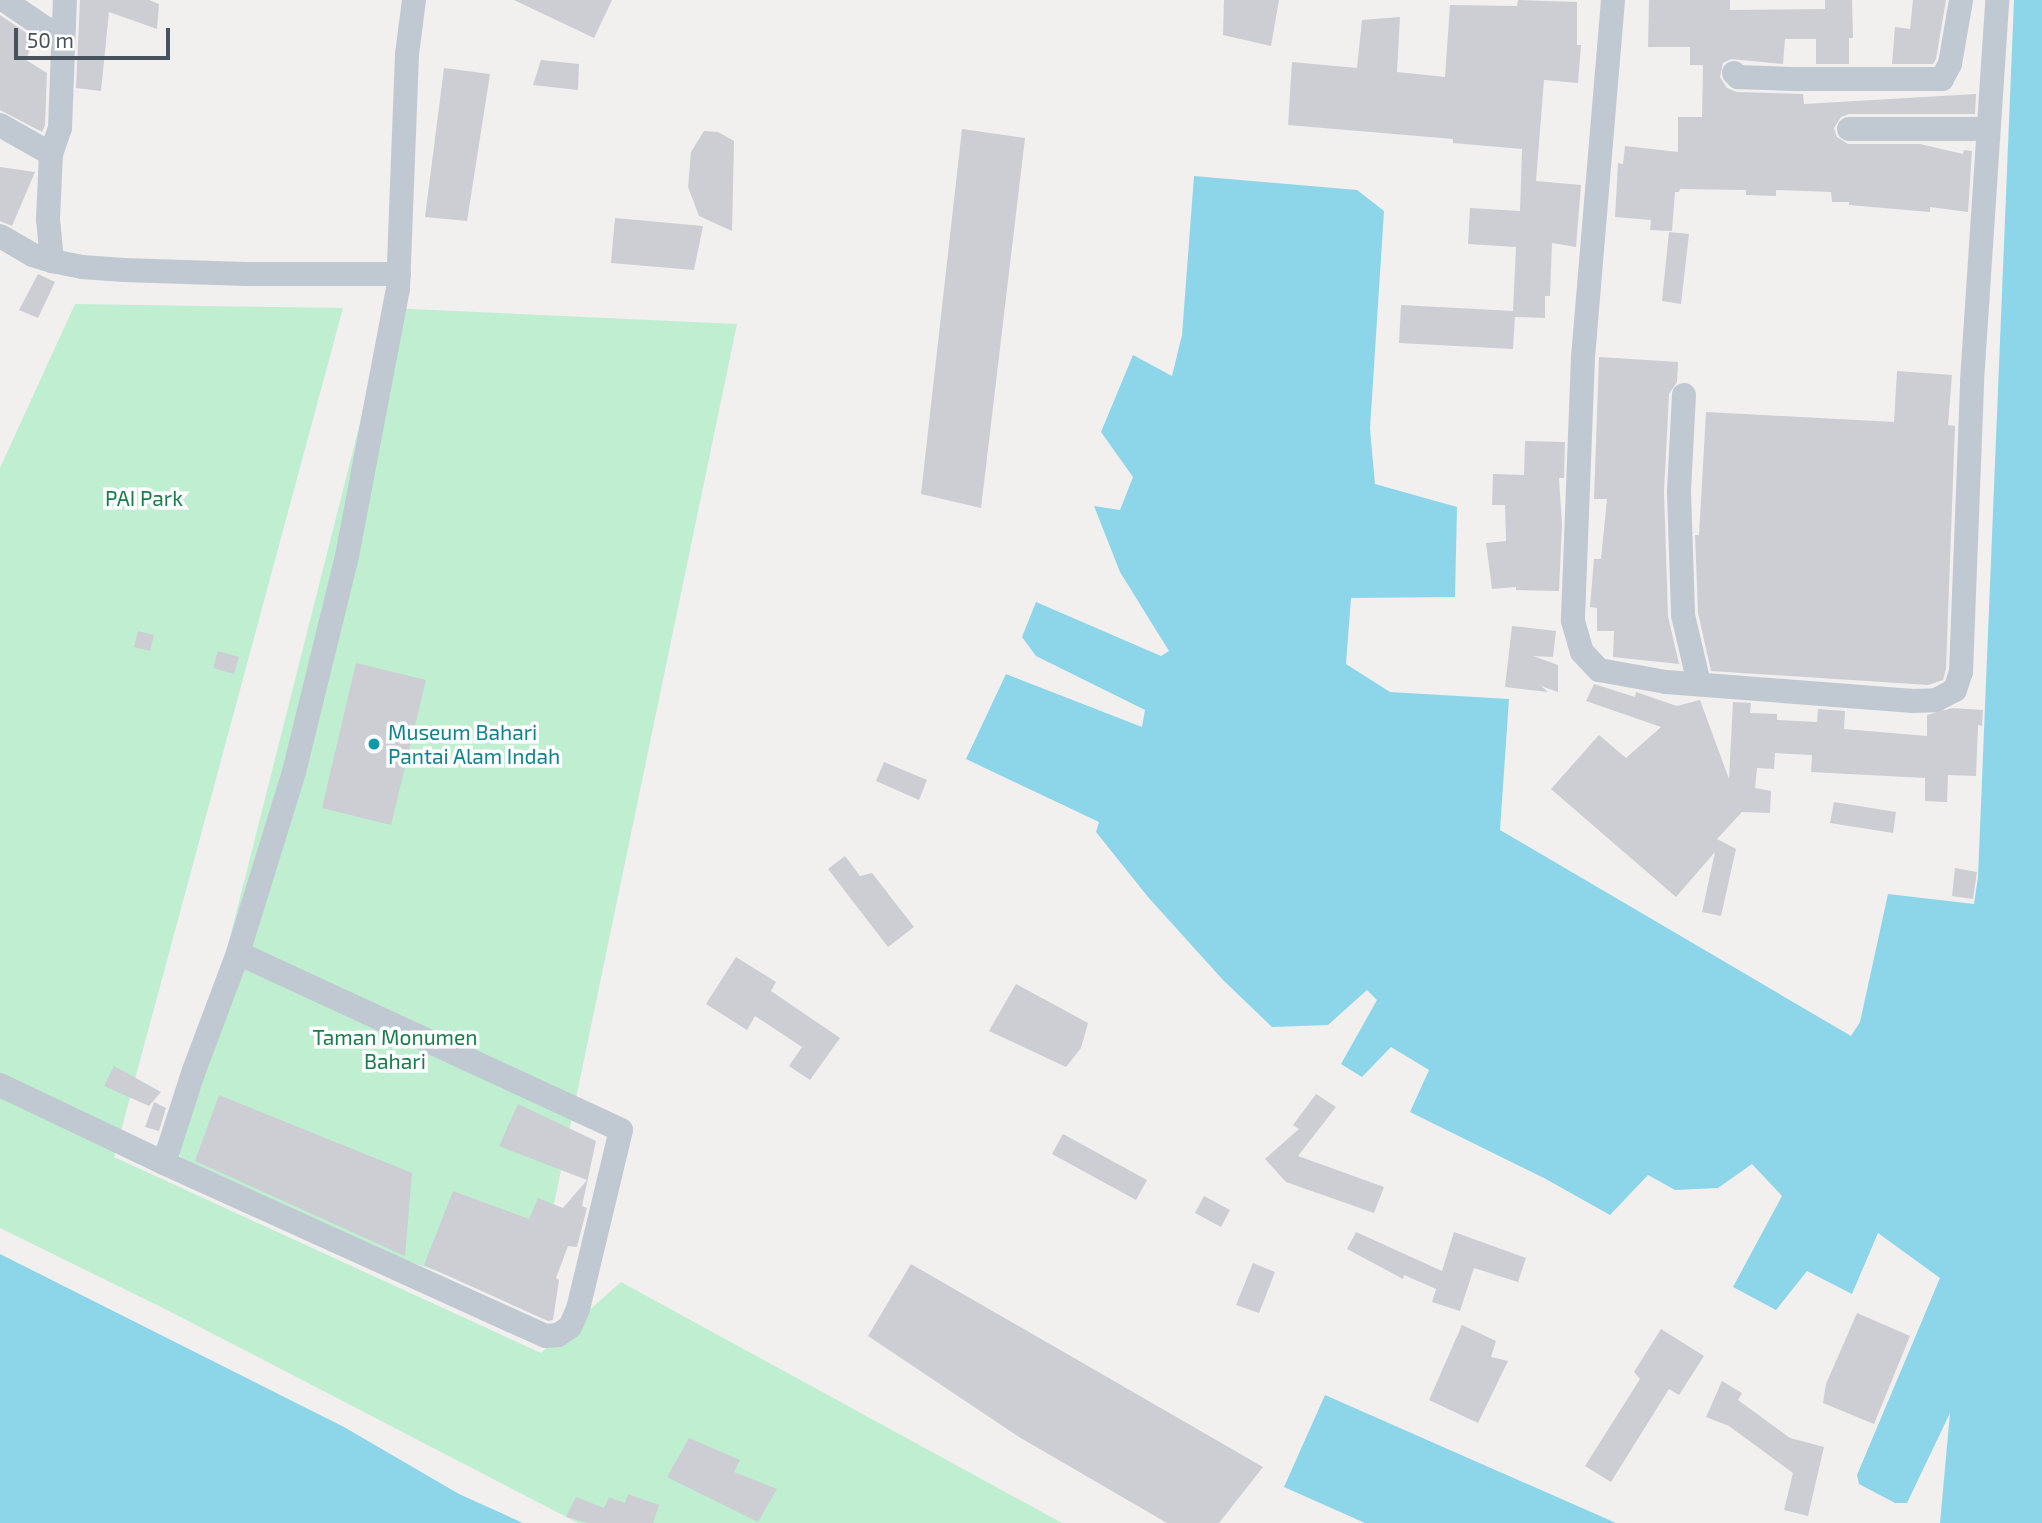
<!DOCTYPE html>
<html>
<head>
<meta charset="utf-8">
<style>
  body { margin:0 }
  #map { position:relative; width:2042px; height:1523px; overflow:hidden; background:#f2efef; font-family:"Exo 2",sans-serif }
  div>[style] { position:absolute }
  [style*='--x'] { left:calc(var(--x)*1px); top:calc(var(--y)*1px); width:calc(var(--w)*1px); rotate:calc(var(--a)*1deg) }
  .green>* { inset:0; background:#bfeed1 }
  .water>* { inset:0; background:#8dd6ea }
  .building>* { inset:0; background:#ccced4 }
  .street>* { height:24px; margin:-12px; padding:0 12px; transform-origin:12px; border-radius:12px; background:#c0c9d1 }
  .dots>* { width:19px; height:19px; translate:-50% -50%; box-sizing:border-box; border:4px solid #fff; border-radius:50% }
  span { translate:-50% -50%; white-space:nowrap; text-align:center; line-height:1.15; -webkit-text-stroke:7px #fff; paint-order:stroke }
  .park-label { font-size:21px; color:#197d4b }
  .culture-label { font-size:21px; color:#0d838f }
  .left { translate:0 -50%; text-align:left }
  .scale { position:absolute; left:14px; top:28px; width:156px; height:32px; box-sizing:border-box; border:4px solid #48525c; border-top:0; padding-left:9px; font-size:21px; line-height:24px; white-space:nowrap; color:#48525c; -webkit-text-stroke:5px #fff; paint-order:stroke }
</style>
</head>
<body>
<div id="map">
  <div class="green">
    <div style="clip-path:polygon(75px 304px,343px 308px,114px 1157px,541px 1353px,621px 1282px,1062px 1523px,578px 1523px,167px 1310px,0 1228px,0 468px)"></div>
    <div style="clip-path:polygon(389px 308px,737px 324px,533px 1305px,405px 1260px,192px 1169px,176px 1151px)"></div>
  </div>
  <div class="water">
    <div style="clip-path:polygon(2014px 0,2042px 0,2042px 1523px,1940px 1523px,1950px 1413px,1907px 1503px,1895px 1503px,1859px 1484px,1857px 1475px,1940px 1278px,1878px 1233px,1852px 1294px,1807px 1271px,1776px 1310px,1733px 1287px,1782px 1196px,1752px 1164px,1718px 1188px,1675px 1190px,1648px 1175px,1610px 1215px,1544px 1178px,1410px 1112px,1429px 1070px,1391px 1047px,1362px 1077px,1341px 1064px,1377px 1000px,1367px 990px,1328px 1025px,1272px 1027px,1223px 980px,1148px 897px,1096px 832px,1099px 822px,966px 759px,1006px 674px,1142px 727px,1145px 710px,1036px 656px,1022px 637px,1036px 602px,1161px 656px,1169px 651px,1120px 572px,1094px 506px,1120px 510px,1133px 477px,1101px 432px,1133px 355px,1172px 376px,1182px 335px,1194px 176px,1357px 190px,1384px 211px,1370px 429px,1375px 484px,1457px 507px,1455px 597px,1351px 598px,1346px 664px,1390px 692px,1509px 699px,1500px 830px,1851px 1036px,1860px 1022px,1888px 894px,1974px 904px,1978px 877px)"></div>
    <div style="clip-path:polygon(0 1254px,344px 1427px,459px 1494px,523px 1523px,0 1523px)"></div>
    <div style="clip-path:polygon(1325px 1395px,1616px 1523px,1365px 1523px,1284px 1487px)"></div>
  </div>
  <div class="building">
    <div style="clip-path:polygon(80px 0,149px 0,159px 4px,157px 29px,109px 12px,101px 91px,76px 88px)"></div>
    <div style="clip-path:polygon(514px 0,612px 0,594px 38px)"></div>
    <div style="clip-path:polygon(1224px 0,1279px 0,1271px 46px,1223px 35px)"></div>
    <div style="clip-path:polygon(1518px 0,1577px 2px,1577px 45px,1581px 45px,1578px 83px,1544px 80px,1536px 181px,1581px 185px,1576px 247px,1552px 243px,1550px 296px,1545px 296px,1545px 318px,1515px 317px,1513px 349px,1399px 343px,1401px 305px,1513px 311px,1516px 247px,1468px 244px,1470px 208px,1520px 211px,1522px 149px,1453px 143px,1453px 139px,1288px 125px,1292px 62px,1357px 68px,1362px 20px,1400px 17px,1397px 72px,1445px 77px,1450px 5px,1517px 6px)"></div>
    <div style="clip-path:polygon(1649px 0,1730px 0,1730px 10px,1825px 9px,1825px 0,1852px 0,1853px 38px,1849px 38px,1849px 64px,1816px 64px,1816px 39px,1785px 39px,1783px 64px,1731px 59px,1723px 63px,1720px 77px,1727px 88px,1737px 92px,1803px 94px,1804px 104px,1976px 94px,1975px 114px,1849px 114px,1841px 117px,1834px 128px,1837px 137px,1848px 144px,1920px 144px,1963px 154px,1964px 150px,1972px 151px,1968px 212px,1930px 207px,1930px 212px,1849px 205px,1849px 202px,1832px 202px,1831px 192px,1776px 190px,1776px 196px,1746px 195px,1746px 190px,1680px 189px,1679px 192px,1675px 192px,1672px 231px,1650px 230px,1651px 220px,1615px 217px,1618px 163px,1623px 164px,1625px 146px,1678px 152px,1678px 117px,1702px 117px,1703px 65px,1690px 65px,1690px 47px,1648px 47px)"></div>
    <div style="clip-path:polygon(1913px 0,1946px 0,1936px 59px,1933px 64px,1892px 64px,1895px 27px,1910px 29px)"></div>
    <div style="clip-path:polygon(0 15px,34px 38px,26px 60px,47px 73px,45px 125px,42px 132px,0 110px)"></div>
    <div style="clip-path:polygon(541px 60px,579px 64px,578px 90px,533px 85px)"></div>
    <div style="clip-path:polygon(444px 68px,490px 74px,467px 221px,425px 217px)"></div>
    <div style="clip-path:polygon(962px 129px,1025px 138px,981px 508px,921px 494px)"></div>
    <div style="clip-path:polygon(704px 131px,718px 132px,734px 141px,732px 231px,699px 216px,688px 187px,691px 152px)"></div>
    <div style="clip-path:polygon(0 167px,35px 172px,12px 226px,0 221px)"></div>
    <div style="clip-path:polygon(615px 218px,703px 226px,694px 270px,611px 263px)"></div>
    <div style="clip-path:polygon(1669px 232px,1689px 234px,1681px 304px,1662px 301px)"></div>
    <div style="clip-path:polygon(38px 274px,55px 282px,38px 318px,19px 310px)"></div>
    <div style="clip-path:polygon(1599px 357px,1678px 362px,1677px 382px,1669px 394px,1664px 492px,1668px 616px,1679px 664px,1613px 657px,1614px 631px,1597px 631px,1597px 608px,1590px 607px,1594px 559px,1601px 559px,1607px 499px,1594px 499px)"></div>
    <div style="clip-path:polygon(1897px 371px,1952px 375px,1948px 425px,1955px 426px,1946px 669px,1943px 680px,1928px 685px,1711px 671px,1698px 613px,1695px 535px,1699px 535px,1706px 412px,1894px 422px)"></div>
    <div style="clip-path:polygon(1525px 441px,1565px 442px,1564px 478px,1559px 478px,1562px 524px,1559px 591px,1516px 590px,1516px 587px,1492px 589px,1486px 543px,1506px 541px,1505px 505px,1492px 505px,1493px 474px,1524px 475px)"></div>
    <div style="clip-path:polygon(1512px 626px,1556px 631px,1553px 657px,1533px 656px,1558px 665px,1558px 692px,1541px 686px,1548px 692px,1505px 687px)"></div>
    <div style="clip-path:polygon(138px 631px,154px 635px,150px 651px,134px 647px)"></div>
    <div style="clip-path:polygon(218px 651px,239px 657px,234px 674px,213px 668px)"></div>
    <div style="clip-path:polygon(356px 663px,426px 680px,391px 825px,322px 808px)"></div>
    <div style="clip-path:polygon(1594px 684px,1635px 697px,1636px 692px,1677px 706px,1700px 700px,1729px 779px,1733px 702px,1751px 703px,1750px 713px,1777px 714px,1777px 720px,1817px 722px,1818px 709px,1845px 711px,1844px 729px,1927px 736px,1927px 715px,1952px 708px,1983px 710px,1982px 726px,1978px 725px,1976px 776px,1948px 775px,1947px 802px,1925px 801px,1925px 778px,1811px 772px,1812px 755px,1775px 753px,1774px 769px,1757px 768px,1755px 788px,1771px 791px,1770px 813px,1742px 812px,1717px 839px,1736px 849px,1721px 916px,1702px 912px,1715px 852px,1676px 897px,1551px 789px,1599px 735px,1626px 758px,1661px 727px,1586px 701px)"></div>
    <div style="clip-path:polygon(884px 762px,927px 780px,919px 800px,876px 781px)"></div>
    <div style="clip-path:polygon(1834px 802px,1896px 812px,1893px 833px,1830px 823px)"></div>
    <div style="clip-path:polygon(845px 856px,860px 876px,872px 873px,914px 927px,888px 947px,828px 869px)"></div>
    <div style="clip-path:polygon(1955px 868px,1977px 872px,1973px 899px,1952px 896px)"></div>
    <div style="clip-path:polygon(736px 957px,776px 982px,771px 991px,840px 1038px,810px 1080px,789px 1066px,802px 1047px,755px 1016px,747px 1030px,706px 1004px)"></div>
    <div style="clip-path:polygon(1016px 984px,1088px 1023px,1081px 1048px,1066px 1067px,989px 1031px)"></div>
    <div style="clip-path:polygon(114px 1066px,161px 1092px,149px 1106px,104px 1086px)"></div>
    <div style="clip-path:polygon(1316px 1094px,1336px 1107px,1298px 1156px,1384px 1187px,1374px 1213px,1286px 1182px,1265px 1159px,1299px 1129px,1293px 1125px)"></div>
    <div style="clip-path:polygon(219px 1095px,412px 1173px,405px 1256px,195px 1161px)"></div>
    <div style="clip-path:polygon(154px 1102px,166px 1108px,159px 1131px,145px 1127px)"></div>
    <div style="clip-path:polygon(518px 1104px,596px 1141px,582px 1206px,587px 1208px,577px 1247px,568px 1246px,556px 1278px,559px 1280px,553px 1320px,548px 1321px,424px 1265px,453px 1191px,529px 1219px,538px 1198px,563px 1208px,587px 1180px,499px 1146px)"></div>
    <div style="clip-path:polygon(1063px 1134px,1147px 1180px,1136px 1200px,1052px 1154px)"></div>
    <div style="clip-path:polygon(1204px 1196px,1230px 1210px,1221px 1227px,1195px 1213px)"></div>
    <div style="clip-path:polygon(1356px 1232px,1442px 1271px,1454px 1232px,1526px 1258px,1518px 1282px,1474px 1268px,1460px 1311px,1432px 1302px,1436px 1289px,1404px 1275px,1403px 1279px,1347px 1249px)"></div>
    <div style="clip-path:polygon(1253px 1263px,1275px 1272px,1259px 1313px,1236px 1305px)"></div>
    <div style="clip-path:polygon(911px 1264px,1263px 1467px,1219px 1523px,1167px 1523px,1019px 1437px,868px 1336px)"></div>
    <div style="clip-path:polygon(1857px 1313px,1910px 1336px,1874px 1424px,1823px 1403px,1826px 1384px)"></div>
    <div style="clip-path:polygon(1462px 1325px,1496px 1341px,1491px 1357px,1508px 1361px,1478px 1423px,1429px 1400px)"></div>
    <div style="clip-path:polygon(1661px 1329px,1704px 1356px,1679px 1395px,1669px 1389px,1611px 1482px,1585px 1466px,1640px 1379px,1634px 1372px)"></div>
    <div style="clip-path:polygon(1722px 1381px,1742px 1393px,1738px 1400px,1790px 1438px,1824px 1447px,1808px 1516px,1784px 1510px,1793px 1473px,1729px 1426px,1706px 1417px)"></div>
    <div style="clip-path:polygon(689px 1438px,740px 1460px,734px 1472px,777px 1489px,758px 1522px,667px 1477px)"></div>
    <div style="clip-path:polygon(628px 1494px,659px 1505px,653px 1523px,588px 1523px,566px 1517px,576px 1497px,604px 1508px,609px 1497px,625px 1503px)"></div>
  </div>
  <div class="street">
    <div style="--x:4;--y:0;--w:50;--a:34.3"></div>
    <div style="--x:45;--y:28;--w:18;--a:19"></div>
    <div style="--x:1613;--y:0;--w:358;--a:94.8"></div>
    <div style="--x:1583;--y:357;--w:264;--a:92.2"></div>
    <div style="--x:1573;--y:621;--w:32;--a:74"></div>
    <div style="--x:1582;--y:652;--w:25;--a:47"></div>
    <div style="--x:1599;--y:670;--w:68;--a:10.2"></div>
    <div style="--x:1666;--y:682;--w:248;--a:4.4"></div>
    <div style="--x:1913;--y:701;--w:23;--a:-2"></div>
    <div style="--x:1936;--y:700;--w:21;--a:-28"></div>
    <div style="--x:1955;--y:690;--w:19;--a:-72"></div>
    <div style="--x:1961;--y:672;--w:291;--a:-87.8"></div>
    <div style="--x:1972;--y:381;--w:382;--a:-86.2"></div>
    <div style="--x:1734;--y:73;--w:6;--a:45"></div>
    <div style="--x:1738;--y:77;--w:56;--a:2"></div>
    <div style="--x:1794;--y:79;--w:148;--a:0"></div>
    <div style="--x:1942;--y:79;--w:17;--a:-62"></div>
    <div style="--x:1950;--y:64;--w:65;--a:-80.2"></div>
    <div style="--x:0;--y:125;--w:59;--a:29.6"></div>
    <div style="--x:1849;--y:129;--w:139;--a:0"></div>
    <div style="--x:0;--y:236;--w:38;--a:30"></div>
    <div style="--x:33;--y:255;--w:20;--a:18"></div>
    <div style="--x:52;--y:261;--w:42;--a:-95.4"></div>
    <div style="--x:48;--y:219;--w:65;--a:-87.4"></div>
    <div style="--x:51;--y:154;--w:28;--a:-71"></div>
    <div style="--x:60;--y:128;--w:128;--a:-87.8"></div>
    <div style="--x:52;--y:261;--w:31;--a:11"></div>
    <div style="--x:82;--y:267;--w:42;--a:4.1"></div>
    <div style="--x:124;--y:270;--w:122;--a:1.9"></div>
    <div style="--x:246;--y:274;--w:153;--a:0"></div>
    <div style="--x:1684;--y:395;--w:97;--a:93"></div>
    <div style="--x:1679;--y:492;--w:123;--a:88.1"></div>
    <div style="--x:1683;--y:615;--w:71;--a:76.9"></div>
    <div style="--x:0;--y:1085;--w:182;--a:25.4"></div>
    <div style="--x:164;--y:1163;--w:95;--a:-72.1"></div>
    <div style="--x:193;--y:1073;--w:128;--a:-69.4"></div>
    <div style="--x:238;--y:953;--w:189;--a:-72.8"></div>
    <div style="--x:294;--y:772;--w:222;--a:-76.2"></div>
    <div style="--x:347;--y:556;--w:272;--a:-79.2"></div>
    <div style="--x:398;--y:289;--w:235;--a:-87.8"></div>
    <div style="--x:407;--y:54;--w:54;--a:-82.6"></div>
    <div style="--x:164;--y:1163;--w:418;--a:24.4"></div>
    <div style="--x:545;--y:1336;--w:13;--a:-4"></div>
    <div style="--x:558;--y:1335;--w:14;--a:-34"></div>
    <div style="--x:570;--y:1327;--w:20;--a:-66"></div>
    <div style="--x:578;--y:1309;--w:184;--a:-76.5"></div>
    <div style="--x:621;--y:1130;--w:422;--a:-155.2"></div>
  </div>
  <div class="dots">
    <div style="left:374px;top:744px;background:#0f9aa8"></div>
  </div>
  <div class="park-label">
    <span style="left:144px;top:498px">PAI Park</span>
    <span style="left:395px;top:1049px">Taman Monumen<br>Bahari</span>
  </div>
  <div class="culture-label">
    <span class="left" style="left:388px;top:744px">Museum Bahari<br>Pantai Alam Indah</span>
  </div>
  <div class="scale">50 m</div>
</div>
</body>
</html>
